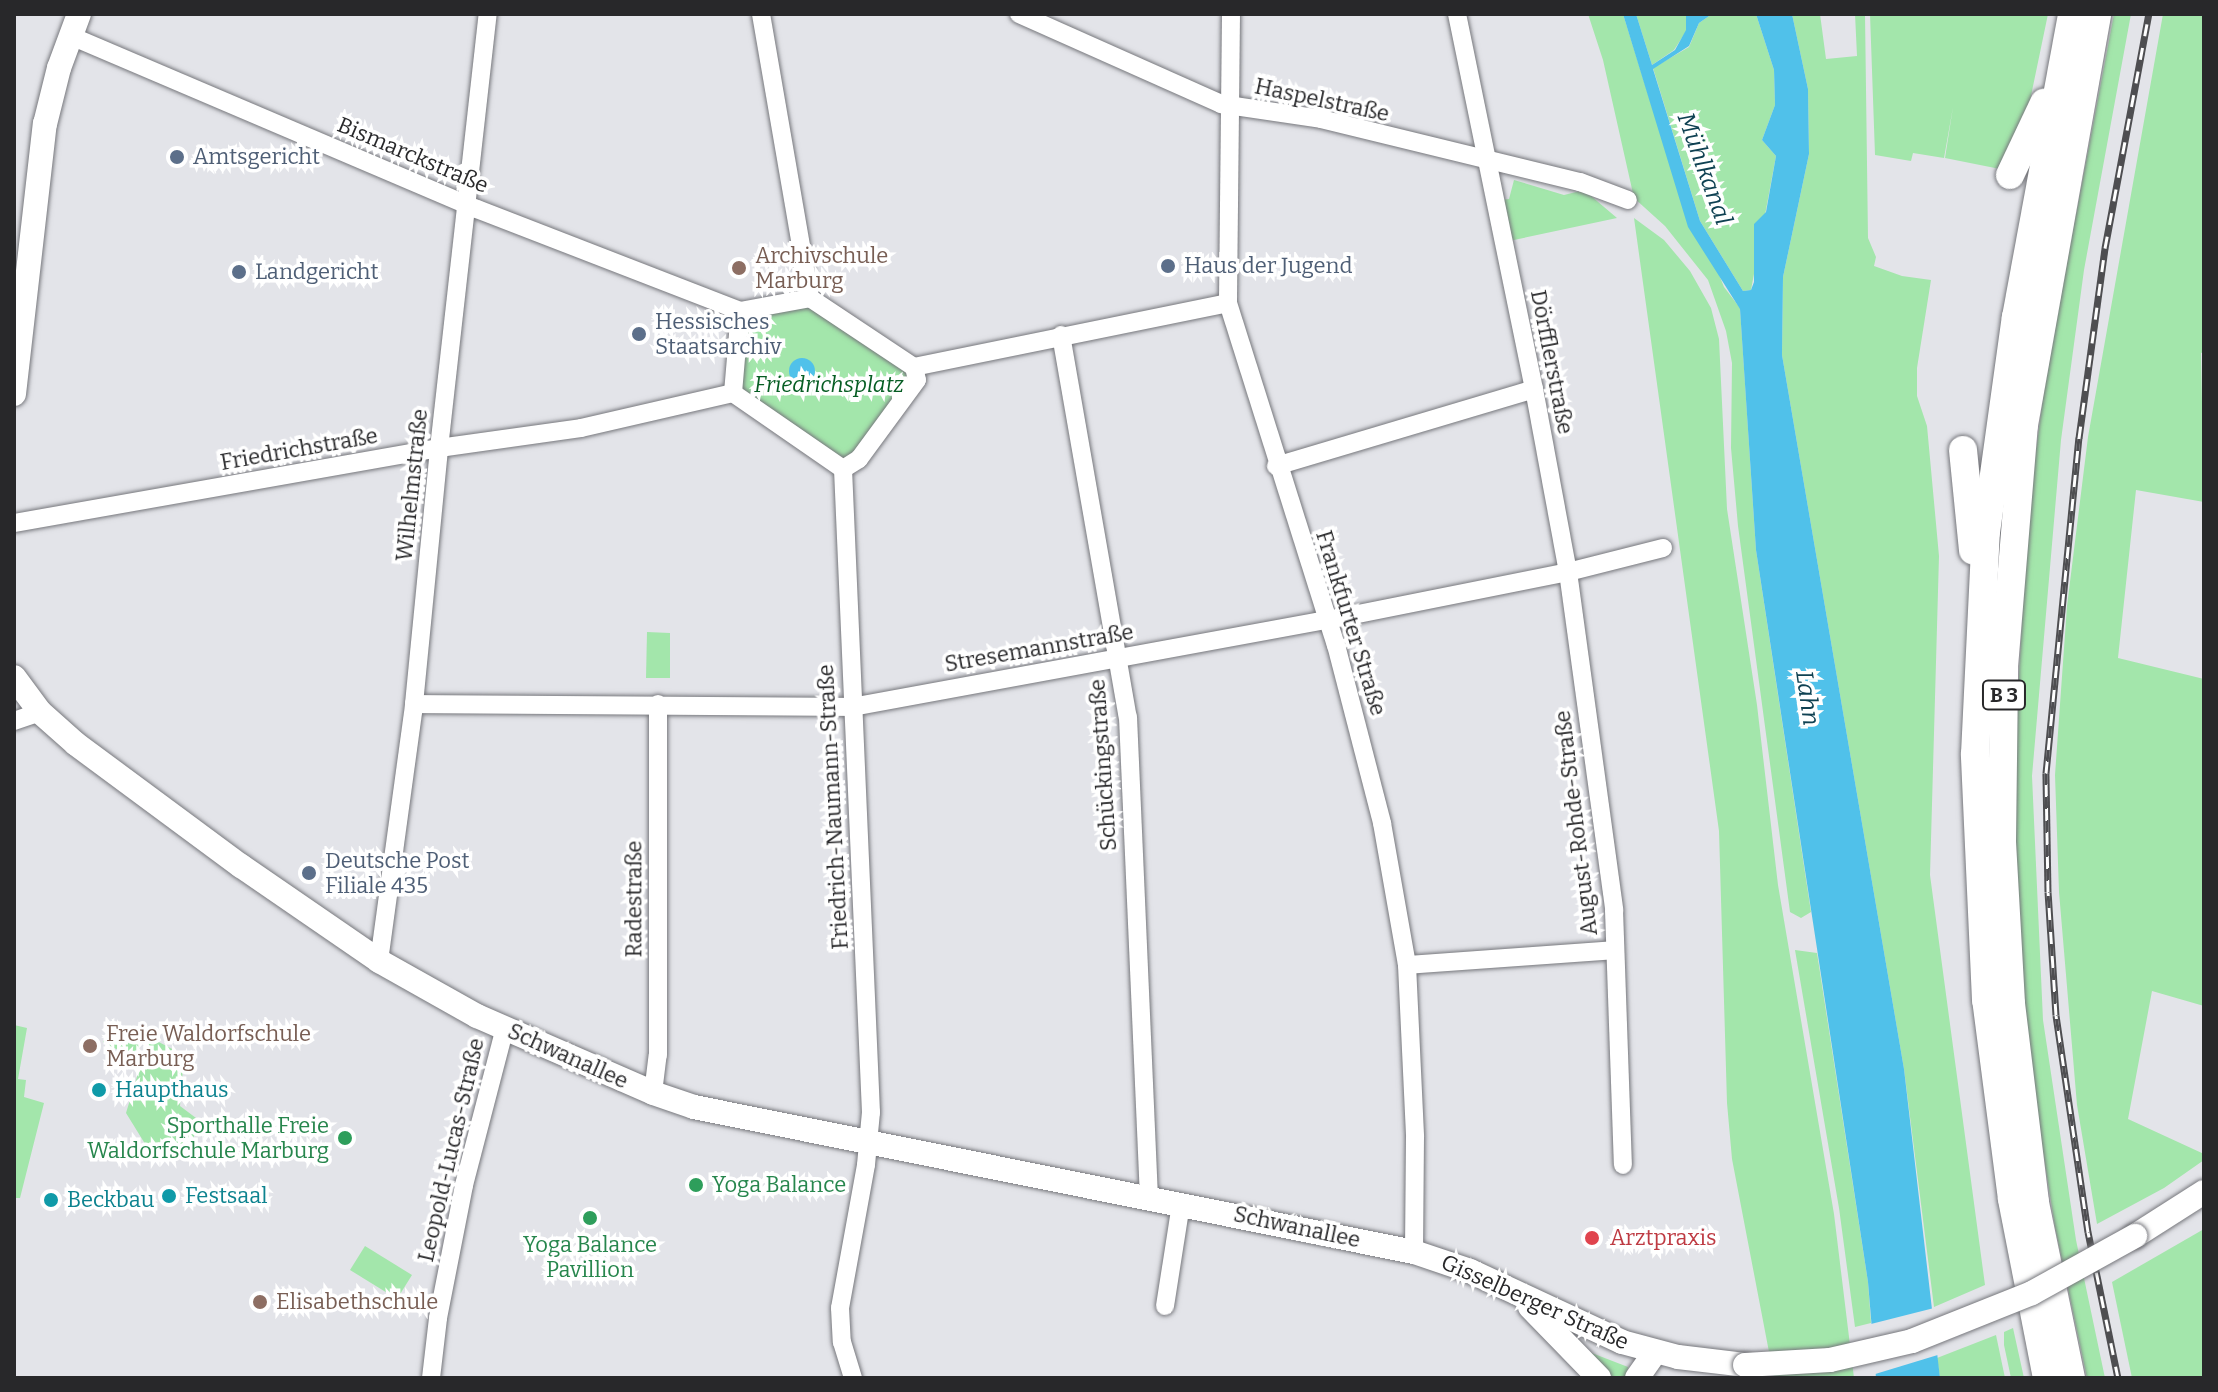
<!DOCTYPE html>
<html>
<head>
<meta charset="utf-8">
<style>
  body { margin:0 }
  #map { position:relative; width:2218px; height:1392px; overflow:hidden; background:#e3e4e9; font-family:Bitter,serif }
  div>[style] { position:absolute }
  [style*='--x'] { left:calc(var(--x)*1px); top:calc(var(--y)*1px); width:calc(var(--w)*1px); rotate:calc(var(--a)*1deg) }
  .green>* { inset:0; background:#a3e6ab }
  .water>* { inset:0; background:#50c1ea }
  .round { border-radius:50% }
  .pier>* { inset:0; background:#e3e4e9 }
  .roads { filter:drop-shadow(0 0 2px #76777c) drop-shadow(0 0 2px #76777c) }
  .minor>* { height:18px; margin:-9px; padding:0 9px; transform-origin:9px; border-radius:9px; background:#fff }
  .major>* { height:24px; margin:-12px; padding:0 12px; transform-origin:12px; border-radius:12px; background:#fff }
  .highway>* { height:28px; margin:-14px; padding:0 14px; transform-origin:14px; border-radius:14px; background:#fff }
  .rail>* { height:7px; margin-top:-3.5px; transform-origin:0; background:repeating-linear-gradient(90deg,#fff 0 12px,#4e4e51 0 24px); box-sizing:border-box; border-block:2px solid #4e4e51 }
  .bridges { filter:drop-shadow(0 0 2px #76777c) drop-shadow(0 0 2px #76777c) }
  .major-bridge>* { height:24px; margin:-12px; padding:0 12px; transform-origin:12px; border-radius:12px; background:#fff }
  .dots>* { width:22px; height:22px; translate:-50% -50%; box-sizing:border-box; border:4px solid #fff; border-radius:50% }
  span { translate:-50% -50%; white-space:nowrap; text-align:center; line-height:1.15; -webkit-text-stroke:7px #fff; paint-order:stroke }
  .shield-label span { padding:2px 6px; background:#fff; border:2px solid; border-radius:6px; -webkit-text-stroke-width:0 }
  .shield-label { font-size:20px; color:#28282a; font-weight:700 }
  .street-label { font-size:22px; color:#28282a }
  .service-label { font-size:22px; color:#4e5e75 }
  .left { translate:0 -50%; text-align:left }
  .education-label { font-size:22px; color:#785e54 }
  .park-label { font-size:22px; color:#065d23; font-style:italic }
  .culture-label { font-size:22px; color:#0d838f }
  .leisure-label { font-size:22px; color:#27864d }
  .right { translate:-100% -50%; text-align:right }
  .health-label { font-size:22px; color:#be3a42 }
  .water-label { font-size:24px; color:#0f4152; font-style:italic }
  .frame { position:absolute; inset:0; border:16px solid #28282a; pointer-events:none }
</style>
</head>
<body>
<div id="map">
  <div class="green">
    <div style="clip-path:polygon(1588px 14px,1623px 14px,1652px 107px,1724px 287px,1740px 308px,1756px 550px,1811px 912px,1801px 918px,1790px 912px,1738px 526px,1731px 448px,1732px 363px,1726px 331px,1708px 280px,1665px 226px,1634px 198px,1603px 60px)"></div>
    <div style="clip-path:polygon(1636px 14px,1686px 14px,1687px 30px,1674px 50px,1652px 65px)"></div>
    <div style="clip-path:polygon(1712px 14px,1756px 14px,1774px 70px,1775px 105px,1762px 140px,1776px 156px,1751px 290px,1743px 291px,1700px 221px,1653px 68px,1689px 47px,1699px 23px)"></div>
    <div style="clip-path:polygon(1792px 14px,1820px 14px,1826px 59px,1857px 56px,1855px 14px,1865px 14px,1868px 238px,1876px 257px,1874px 266px,1902px 276px,1931px 280px,1917px 368px,1917px 396px,1927px 426px,1939px 556px,1930px 875px,1985px 1285px,1934px 1307px,1904px 1069px,1782px 355px,1783px 277px,1809px 154px,1808px 89px)"></div>
    <div style="clip-path:polygon(1870px 14px,2048px 14px,2027px 115px,2000px 169px,1945px 158px,1953px 107px,1944px 158px,1913px 153px,1911px 161px,1875px 155px)"></div>
    <div style="clip-path:polygon(2114px 14px,2131px 14px,2084px 270px,2061px 440px,2032px 776px,2043px 1020px,2076px 1240px,2105px 1378px,2087px 1378px,2055px 1227px,2030px 1070px,2017px 919px,2013px 786px,2028px 511px,2047px 368px)"></div>
    <div style="clip-path:polygon(2163px 14px,2204px 14px,2204px 352px,2201px 353px,2204px 502px,2136px 490px,2118px 658px,2204px 679px,2204px 1006px,2152px 991px,2128px 1119px,2204px 1154px,2204px 1160px,2164px 1188px,2097px 1224px,2077px 1105px,2059px 892px,2055px 775px,2067px 606px,2088px 437px)"></div>
    <div style="clip-path:polygon(1514px 180px,1564px 195px,1584px 190px,1617px 218px,1509px 241px,1500px 200px,1509px 199px)"></div>
    <div style="clip-path:polygon(1634px 218px,1664px 240px,1690px 271px,1711px 308px,1719px 339px,1727px 509px,1757px 705px,1778px 885px,1834px 1214px,1854px 1378px,1774px 1378px,1732px 1159px,1727px 1103px,1719px 831px)"></div>
    <div style="clip-path:polygon(809px 302px,911px 369px,914px 379px,846px 466px,736px 391px,742px 314px)"></div>
    <div style="clip-path:polygon(647px 632px,670px 633px,670px 678px,646px 678px)"></div>
    <div style="clip-path:polygon(1795px 950px,1817px 953px,1868px 1282px,1871px 1323px,1855px 1327px,1839px 1208px)"></div>
    <div style="clip-path:polygon(14px 1025px,27px 1028px,18px 1079px,26px 1080px,24px 1097px,44px 1103px,20px 1198px,14px 1198px)"></div>
    <div style="clip-path:polygon(112px 1026px,142px 1042px,133px 1058px,103px 1042px)"></div>
    <div style="clip-path:polygon(149px 1037px,184px 1055px,180px 1106px,200px 1121px,186px 1156px,147px 1147px,126px 1113px)"></div>
    <div style="clip-path:polygon(2204px 1229px,2204px 1378px,2132px 1378px,2112px 1282px)"></div>
    <div style="clip-path:polygon(365px 1246px,412px 1275px,397px 1299px,350px 1270px)"></div>
    <div style="clip-path:polygon(2013px 1328px,2024px 1378px,2011px 1378px,2004px 1345px,2004px 1332px)"></div>
    <div style="clip-path:polygon(1996px 1335px,2005px 1378px,1940px 1378px,1937px 1358px)"></div>
    <div style="clip-path:polygon(1584px 1350px,1628px 1367px,1627px 1378px,1614px 1378px)"></div>
  </div>
  <div class="water">
    <div style="clip-path:polygon(1623px 14px,1636px 14px,1652px 65px,1675px 50px,1686px 30px,1686px 14px,1712px 14px,1699px 23px,1689px 46px,1653px 69px,1700px 221px,1743px 291px,1751px 290px,1754px 282px,1754px 224px,1766px 212px,1776px 156px,1762px 140px,1775px 105px,1774px 70px,1756px 14px,1792px 14px,1808px 89px,1809px 154px,1783px 277px,1782px 355px,1904px 1069px,1940px 1378px,1876px 1378px,1868px 1282px,1756px 550px,1740px 309px,1688px 227px)"></div>
    <div class="round" style="left:789px;top:358px;width:26px;height:26px"></div>
  </div>
  <div class="pier">
    <div style="clip-path:polygon(1938px 1307px,1941px 1354px,1872px 1375px,1867px 1325px)"></div>
  </div>
  <div class="roads">
    <div class="minor">
      <div style="--x:761;--y:14;--w:288;--a:80.2"></div>
      <div style="--x:1019;--y:14;--w:221;--a:24"></div>
      <div style="--x:1221;--y:104;--w:101;--a:8.5"></div>
      <div style="--x:1321;--y:119;--w:267;--a:13.7"></div>
      <div style="--x:1580;--y:182;--w:51;--a:20.6"></div>
      <div style="--x:1231;--y:14;--w:289;--a:90.6"></div>
      <div style="--x:1228;--y:303;--w:359;--a:72.5"></div>
      <div style="--x:1336;--y:645;--w:184;--a:75.5"></div>
      <div style="--x:1382;--y:823;--w:144;--a:80"></div>
      <div style="--x:1407;--y:965;--w:172;--a:87.3"></div>
      <div style="--x:1415;--y:1137;--w:115;--a:90.5"></div>
      <div style="--x:1457;--y:14;--w:383;--a:78.4"></div>
      <div style="--x:1534;--y:389;--w:186;--a:79.5"></div>
      <div style="--x:1568;--y:572;--w:341;--a:82.2"></div>
      <div style="--x:1614;--y:910;--w:255;--a:88"></div>
      <div style="--x:71;--y:36;--w:441;--a:23.1"></div>
      <div style="--x:477;--y:209;--w:282;--a:21.2"></div>
      <div style="--x:810;--y:298;--w:125;--a:33.6"></div>
      <div style="--x:914;--y:367;--w:13;--a:77"></div>
      <div style="--x:917;--y:380;--w:98;--a:126.3"></div>
      <div style="--x:859;--y:459;--w:19;--a:148"></div>
      <div style="--x:843;--y:469;--w:134;--a:-145.4"></div>
      <div style="--x:733;--y:393;--w:82;--a:-85.1"></div>
      <div style="--x:740;--y:311;--w:71;--a:-10.5"></div>
      <div style="--x:1061;--y:335;--w:388;--a:80.1"></div>
      <div style="--x:1128;--y:717;--w:480;--a:87.5"></div>
      <div style="--x:914;--y:367;--w:320;--a:-11.5"></div>
      <div style="--x:1276;--y:466;--w:269;--a:-16.6"></div>
      <div style="--x:843;--y:469;--w:644;--a:87.51"></div>
      <div style="--x:871;--y:1112;--w:53;--a:95.4"></div>
      <div style="--x:866;--y:1165;--w:145;--a:100.3"></div>
      <div style="--x:840;--y:1308;--w:34;--a:87"></div>
      <div style="--x:842;--y:1342;--w:38;--a:73"></div>
      <div style="--x:14;--y:523;--w:432;--a:-10"></div>
      <div style="--x:439;--y:448;--w:143;--a:-8"></div>
      <div style="--x:581;--y:428;--w:156;--a:-13"></div>
      <div style="--x:414;--y:704;--w:438;--a:0.4"></div>
      <div style="--x:852;--y:707;--w:484;--a:-10.4"></div>
      <div style="--x:1328;--y:620;--w:245;--a:-11.3"></div>
      <div style="--x:1568;--y:572;--w:98;--a:-14.2"></div>
      <div style="--x:14;--y:721;--w:28;--a:-19"></div>
      <div style="--x:379;--y:961;--w:259;--a:-82.2"></div>
      <div style="--x:414;--y:704;--w:257;--a:-84.4"></div>
      <div style="--x:439;--y:448;--w:437;--a:-83.6"></div>
      <div style="--x:1407;--y:965;--w:208;--a:-4.1"></div>
      <div style="--x:653;--y:1093;--w:38;--a:-83"></div>
      <div style="--x:658;--y:1055;--w:351;--a:-90"></div>
      <div style="--x:1165;--y:1306;--w:103;--a:-81.1"></div>
      <div style="--x:431;--y:1378;--w:60;--a:-83.3"></div>
      <div style="--x:438;--y:1318;--w:136;--a:-78.9"></div>
      <div style="--x:464;--y:1185;--w:162;--a:-75.4"></div>
    </div>
    <div class="major">
      <div style="--x:14;--y:394;--w:272;--a:-83.5"></div>
      <div style="--x:45;--y:124;--w:58;--a:-76"></div>
      <div style="--x:59;--y:68;--w:58;--a:-69.7"></div>
      <div style="--x:14;--y:677;--w:44;--a:53.4"></div>
      <div style="--x:40;--y:712;--w:48;--a:41.6"></div>
      <div style="--x:76;--y:744;--w:205;--a:36.5"></div>
      <div style="--x:241;--y:866;--w:168;--a:34.5"></div>
      <div style="--x:379;--y:961;--w:112;--a:29.3"></div>
      <div style="--x:477;--y:1016;--w:192;--a:23.6"></div>
      <div style="--x:653;--y:1093;--w:43;--a:18.9"></div>
      <div style="--x:694;--y:1107;--w:734;--a:11.39"></div>
      <div style="--x:1414;--y:1252;--w:59;--a:18.7"></div>
      <div style="--x:1470;--y:1271;--w:168;--a:25"></div>
      <div style="--x:1622;--y:1342;--w:58;--a:15"></div>
      <div style="--x:1678;--y:1357;--w:67;--a:6.8"></div>
      <div style="--x:2135;--y:1236;--w:82;--a:-32.5"></div>
      <div style="--x:1530;--y:1307;--w:99;--a:45.8"></div>
      <div style="--x:1637;--y:1378;--w:32;--a:-55"></div>
    </div>
    <div class="highway">
      <div style="--x:2010;--y:175;--w:80;--a:-64.7"></div>
      <div style="--x:1963;--y:450;--w:101;--a:84.3"></div>
      <div style="--x:2047;--y:1378;--w:182;--a:-101.1"></div>
      <div style="--x:2012;--y:1199;--w:201;--a:-97.4"></div>
      <div style="--x:1986;--y:1000;--w:246;--a:-92.6"></div>
      <div style="--x:1975;--y:754;--w:222;--a:-87.2"></div>
      <div style="--x:1986;--y:532;--w:217;--a:-82.1"></div>
      <div style="--x:2016;--y:317;--w:308;--a:-79.5"></div>
      <div style="--x:2071;--y:1378;--w:180;--a:-101.6"></div>
      <div style="--x:2035;--y:1202;--w:200;--a:-96.9"></div>
      <div style="--x:2011;--y:1003;--w:162;--a:-93.2"></div>
      <div style="--x:2002;--y:841;--w:174;--a:-89.3"></div>
      <div style="--x:2004;--y:667;--w:243;--a:-85.3"></div>
      <div style="--x:2024;--y:425;--w:417;--a:-79.9"></div>
    </div>
  </div>
  <div class="rail">
    <div style="--x:2118;--y:1378;--w:149;--a:-101.6"></div>
    <div style="--x:2088;--y:1232;--w:219;--a:-98.4"></div>
    <div style="--x:2056;--y:1015;--w:123;--a:-93.7"></div>
    <div style="--x:2048;--y:892;--w:119;--a:-91"></div>
    <div style="--x:2046;--y:773;--w:337;--a:-84.4"></div>
    <div style="--x:2079;--y:438;--w:192;--a:-82.2"></div>
    <div style="--x:2105;--y:248;--w:238;--a:-79.4"></div>
  </div>
  <div class="bridges">
    <div class="major-bridge">
      <div style="--x:1745;--y:1365;--w:85;--a:-3.4"></div>
      <div style="--x:1830;--y:1360;--w:84;--a:-13"></div>
      <div style="--x:1912;--y:1341;--w:129;--a:-21.8"></div>
      <div style="--x:2032;--y:1293;--w:118;--a:-29"></div>
    </div>
  </div>
  <div class="dots">
    <div style="left:177px;top:157px;background:#5c6f8a"></div>
    <div style="left:1168px;top:266px;background:#5c6f8a"></div>
    <div style="left:739px;top:268px;background:#8d6e63"></div>
    <div style="left:239px;top:272px;background:#5c6f8a"></div>
    <div style="left:639px;top:334px;background:#5c6f8a"></div>
    <div style="left:309px;top:873px;background:#5c6f8a"></div>
    <div style="left:90px;top:1046px;background:#8d6e63"></div>
    <div style="left:99px;top:1090px;background:#0f9aa8"></div>
    <div style="left:345px;top:1138px;background:#2e9e5b"></div>
    <div style="left:696px;top:1185px;background:#2e9e5b"></div>
    <div style="left:169px;top:1196px;background:#0f9aa8"></div>
    <div style="left:51px;top:1200px;background:#0f9aa8"></div>
    <div style="left:590px;top:1218px;background:#2e9e5b"></div>
    <div style="left:1592px;top:1238px;background:#e0444e"></div>
    <div style="left:260px;top:1302px;background:#8d6e63"></div>
  </div>
  <div class="shield-label">
    <span style="left:2004px;top:695px">B 3</span>
  </div>
  <div class="street-label">
    <span style="left:1322px;top:100px;rotate:12deg">Haspelstraße</span>
    <span style="left:413px;top:155px;rotate:23deg">Bismarckstraße</span>
    <span style="left:1552px;top:362px;rotate:79deg">Dörfflerstraße</span>
    <span style="left:299px;top:449px;rotate:-10deg">Friedrichstraße</span>
    <span style="left:412px;top:485px;rotate:-84deg">Wilhelmstraße</span>
    <span style="left:1351px;top:623px;rotate:73deg">Frankfurter Straße</span>
    <span style="left:1039px;top:648px;rotate:-10deg">Stresemannstraße</span>
    <span style="left:1103px;top:765px;rotate:-94deg">Schückingstraße</span>
    <span style="left:833px;top:807px;rotate:-93deg">Friedrich-Naumann-Straße</span>
    <span style="left:1576px;top:823px;rotate:-97deg">August-Rohde-Straße</span>
    <span style="left:634px;top:899px;rotate:-90deg">Radestraße</span>
    <span style="left:568px;top:1056px;rotate:24deg">Schwanallee</span>
    <span style="left:451px;top:1150px;rotate:-77deg">Leopold-Lucas-Straße</span>
    <span style="left:1297px;top:1227px;rotate:12deg">Schwanallee</span>
    <span style="left:1535px;top:1302px;rotate:24deg">Gisselberger Straße</span>
  </div>
  <div class="service-label">
    <span class="left" style="left:193px;top:157px">Amtsgericht</span>
    <span class="left" style="left:1184px;top:266px">Haus der Jugend</span>
    <span class="left" style="left:255px;top:272px">Landgericht</span>
    <span class="left" style="left:655px;top:334px">Hessisches<br>Staatsarchiv</span>
    <span class="left" style="left:325px;top:873px">Deutsche Post<br>Filiale 435</span>
  </div>
  <div class="education-label">
    <span class="left" style="left:755px;top:268px">Archivschule<br>Marburg</span>
    <span class="left" style="left:106px;top:1046px">Freie Waldorfschule<br>Marburg</span>
    <span class="left" style="left:276px;top:1302px">Elisabethschule</span>
  </div>
  <div class="park-label">
    <span style="left:829px;top:385px">Friedrichsplatz</span>
  </div>
  <div class="culture-label">
    <span class="left" style="left:115px;top:1090px">Haupthaus</span>
    <span class="left" style="left:185px;top:1196px">Festsaal</span>
    <span class="left" style="left:67px;top:1200px">Beckbau</span>
  </div>
  <div class="leisure-label">
    <span class="right" style="left:329px;top:1138px">Sporthalle Freie<br>Waldorfschule Marburg</span>
    <span class="left" style="left:712px;top:1185px">Yoga Balance</span>
    <span style="left:590px;top:1257px">Yoga Balance<br>Pavillion</span>
  </div>
  <div class="health-label">
    <span class="left" style="left:1610px;top:1238px">Arztpraxis</span>
  </div>
  <div class="water-label">
    <span style="left:1704px;top:169px;rotate:70deg">Mühlkanal</span>
    <span style="left:1807px;top:698px;rotate:82deg">Lahn</span>
  </div>
  <div class="frame"></div>
</div>
</body>
</html>
